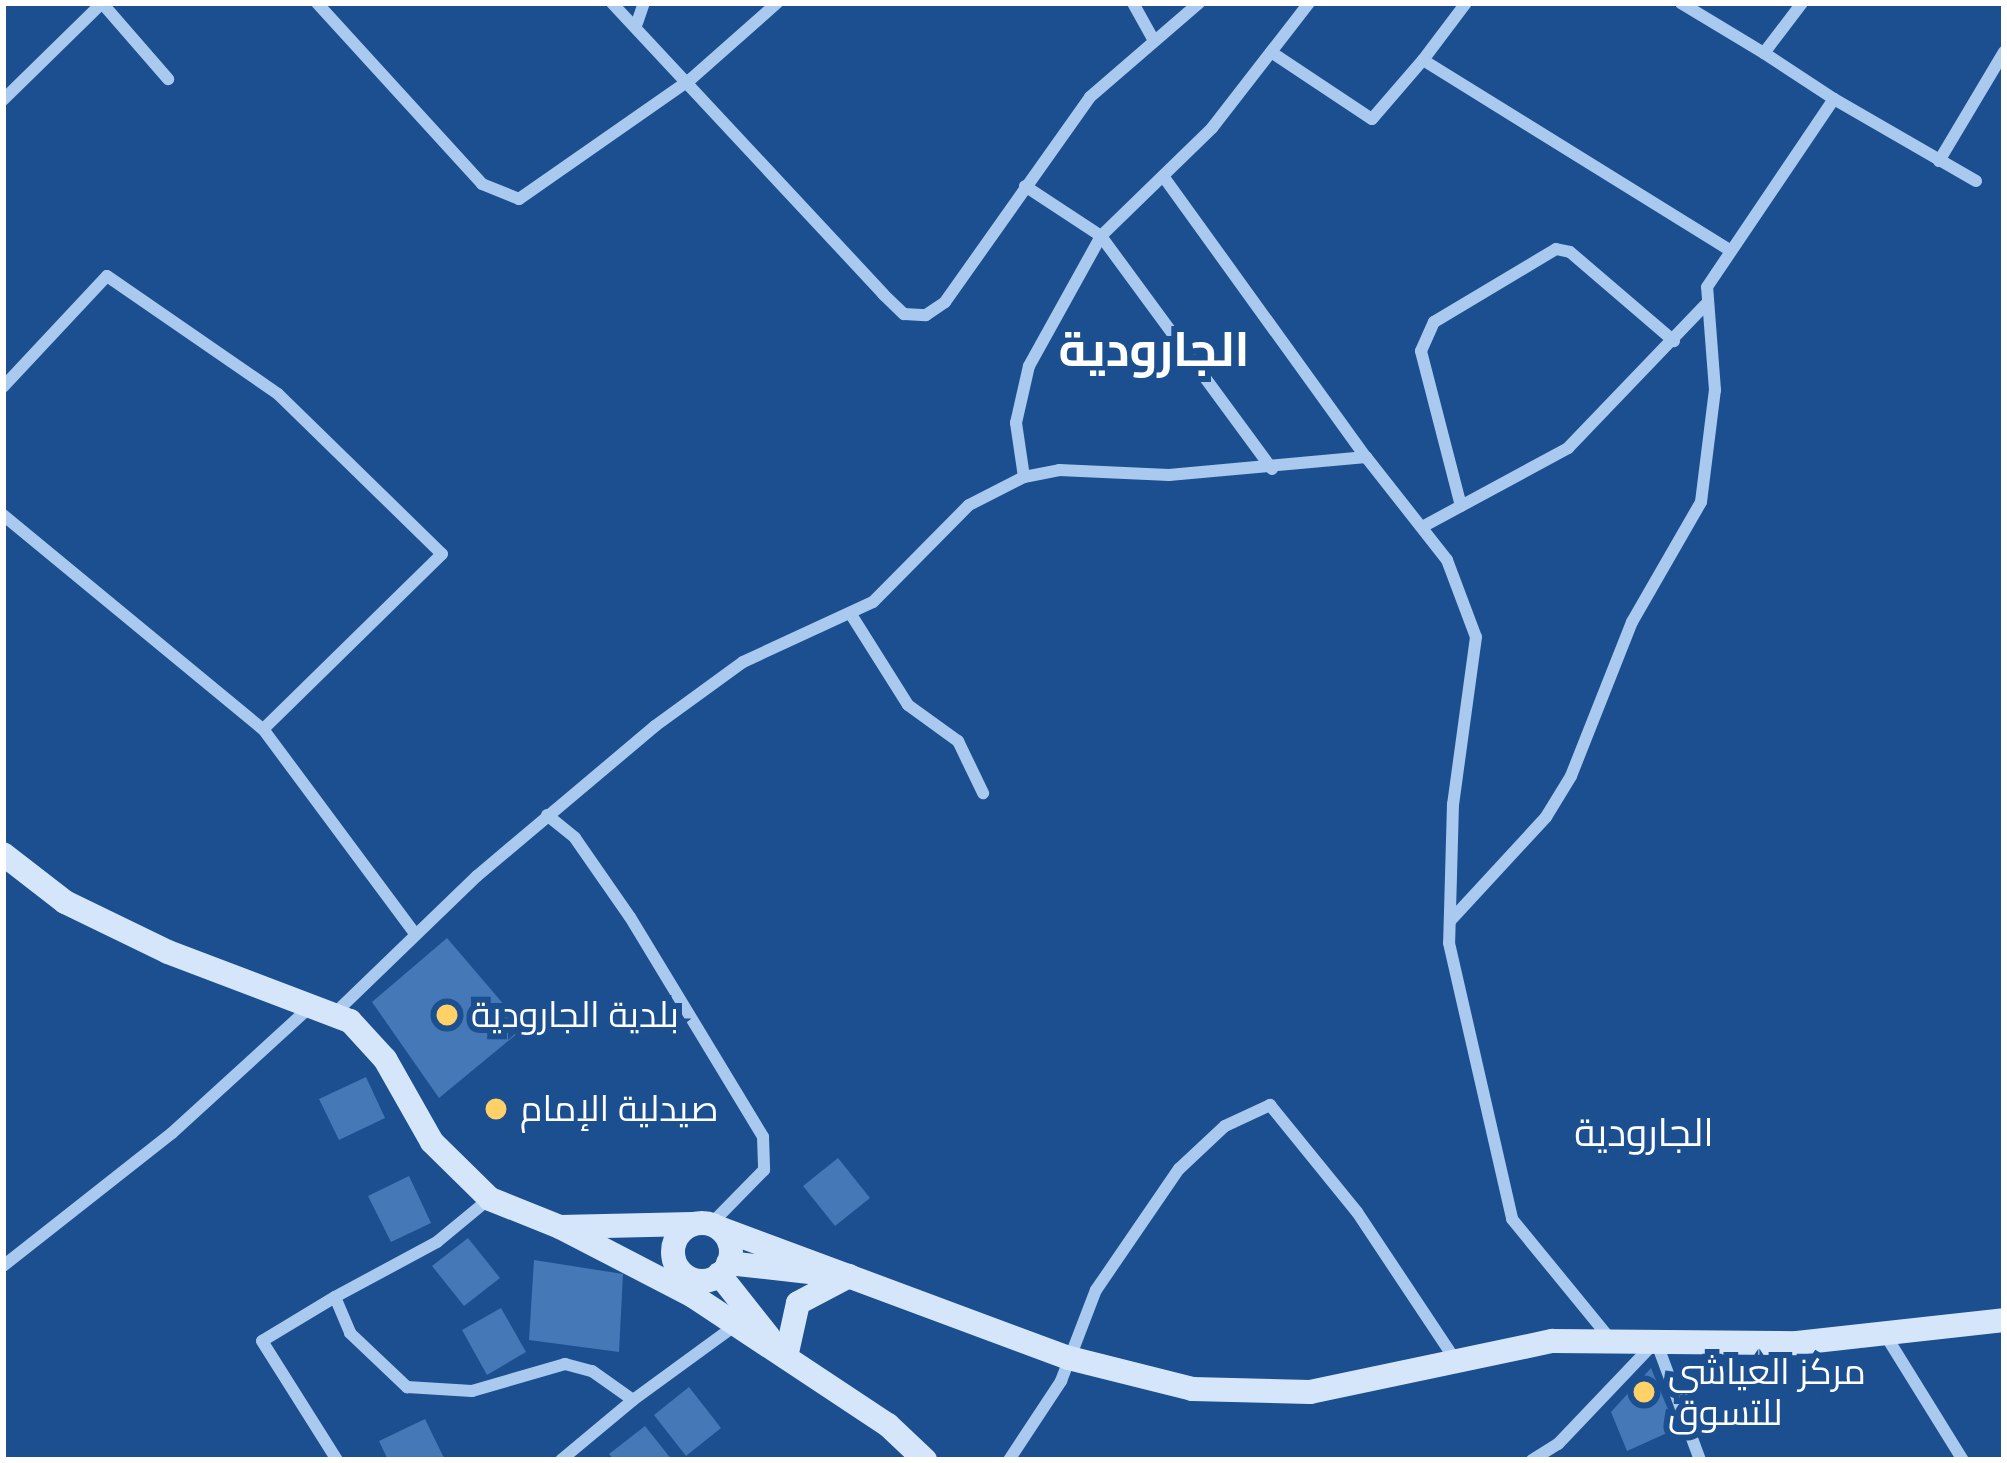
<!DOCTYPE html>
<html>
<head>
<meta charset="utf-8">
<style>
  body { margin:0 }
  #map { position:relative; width:2007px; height:1463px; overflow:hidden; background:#1b4f8f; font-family:"Public Sans",Cairo,sans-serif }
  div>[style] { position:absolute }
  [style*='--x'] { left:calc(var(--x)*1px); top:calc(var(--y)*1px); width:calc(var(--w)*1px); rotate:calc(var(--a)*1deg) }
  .building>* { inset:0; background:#4478b7 }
  .street>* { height:12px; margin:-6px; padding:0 6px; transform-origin:6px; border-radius:6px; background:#a9c9ee }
  .secondary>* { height:24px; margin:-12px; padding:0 12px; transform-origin:12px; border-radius:12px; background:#d6e6fa }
  .secondary>.ring { margin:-12px; padding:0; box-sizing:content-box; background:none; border:24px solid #d6e6fa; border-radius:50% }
  .dots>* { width:33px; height:33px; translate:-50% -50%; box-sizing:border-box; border:6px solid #1b4f8f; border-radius:50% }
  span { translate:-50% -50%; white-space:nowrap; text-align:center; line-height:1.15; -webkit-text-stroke:12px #1b4f8f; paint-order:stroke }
  .poi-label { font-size:36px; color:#fff }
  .left { translate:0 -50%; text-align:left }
  .neighbourhood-label { font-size:39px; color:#fff }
  .district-label { font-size:48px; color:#fff; font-weight:700 }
  .frame { position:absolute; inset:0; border:6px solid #fff; pointer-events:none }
</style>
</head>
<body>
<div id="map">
  <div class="building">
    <div style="clip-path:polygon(447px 938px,524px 1028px,439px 1098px,372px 1002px)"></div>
    <div style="clip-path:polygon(366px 1077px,385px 1118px,339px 1140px,319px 1099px)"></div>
    <div style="clip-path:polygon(838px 1158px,870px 1198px,835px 1226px,803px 1186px)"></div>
    <div style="clip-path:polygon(409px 1176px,431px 1223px,391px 1242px,368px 1196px)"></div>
    <div style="clip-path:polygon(468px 1238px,500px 1278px,464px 1306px,432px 1266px)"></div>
    <div style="clip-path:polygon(534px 1260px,623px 1274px,619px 1352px,529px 1340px)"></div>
    <div style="clip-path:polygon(501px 1308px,526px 1352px,487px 1375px,462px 1330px)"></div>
    <div style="clip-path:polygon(1651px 1368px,1676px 1429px,1627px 1451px,1611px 1412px)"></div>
    <div style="clip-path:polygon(689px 1387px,721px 1428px,686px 1456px,654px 1415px)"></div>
    <div style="clip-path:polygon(425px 1419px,445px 1460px,388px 1460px,379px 1441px)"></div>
    <div style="clip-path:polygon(645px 1426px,672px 1460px,614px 1460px,609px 1454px)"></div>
  </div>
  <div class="street">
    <div style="--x:102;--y:3;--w:101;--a:49"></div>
    <div style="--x:317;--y:3;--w:245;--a:47.6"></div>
    <div style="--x:482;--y:184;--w:40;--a:22"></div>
    <div style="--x:519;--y:199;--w:210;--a:-34.9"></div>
    <div style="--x:691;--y:79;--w:115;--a:-41.5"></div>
    <div style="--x:612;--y:3;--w:398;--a:47"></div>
    <div style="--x:883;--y:294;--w:29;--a:44"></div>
    <div style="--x:904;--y:314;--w:22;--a:3"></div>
    <div style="--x:926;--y:315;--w:23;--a:-34"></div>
    <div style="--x:945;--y:302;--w:251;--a:-54.7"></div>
    <div style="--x:1090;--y:97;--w:144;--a:-40.8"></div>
    <div style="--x:1133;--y:3;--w:41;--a:60.9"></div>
    <div style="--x:1466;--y:3;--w:71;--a:127"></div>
    <div style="--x:1423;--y:60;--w:360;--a:31.8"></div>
    <div style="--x:1681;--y:3;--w:97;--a:31.1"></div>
    <div style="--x:637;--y:23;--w:21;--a:-71"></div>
    <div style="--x:1271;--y:52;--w:121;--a:33.6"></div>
    <div style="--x:1372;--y:119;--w:78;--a:-49.2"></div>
    <div style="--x:1834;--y:99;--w:164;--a:30"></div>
    <div style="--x:3;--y:100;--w:139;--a:-44.4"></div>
    <div style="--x:1939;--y:161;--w:127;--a:-59.2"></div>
    <div style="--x:1163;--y:176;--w:347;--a:54.2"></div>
    <div style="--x:3;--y:387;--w:152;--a:-46.9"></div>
    <div style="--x:107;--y:276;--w:208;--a:34.6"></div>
    <div style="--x:278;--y:394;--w:229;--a:44.3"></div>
    <div style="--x:442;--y:554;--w:250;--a:135.6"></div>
    <div style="--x:263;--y:729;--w:255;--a:53.4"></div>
    <div style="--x:1272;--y:469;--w:289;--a:-126.3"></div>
    <div style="--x:1101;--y:236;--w:155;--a:-44.2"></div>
    <div style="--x:1212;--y:128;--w:158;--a:-52.2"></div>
    <div style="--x:1024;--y:477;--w:55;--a:-98.4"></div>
    <div style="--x:1016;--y:423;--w:58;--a:-77.2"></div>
    <div style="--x:1029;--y:366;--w:149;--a:-61"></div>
    <div style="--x:1101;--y:236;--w:91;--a:-146.7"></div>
    <div style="--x:1461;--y:506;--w:160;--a:-104.5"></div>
    <div style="--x:1421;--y:351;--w:32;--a:-66"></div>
    <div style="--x:1434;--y:322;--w:142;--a:-30.9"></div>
    <div style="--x:1556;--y:249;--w:14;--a:12"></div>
    <div style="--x:1570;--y:252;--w:137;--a:40.6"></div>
    <div style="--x:3;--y:515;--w:337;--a:39.5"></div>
    <div style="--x:1424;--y:526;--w:164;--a:-28.4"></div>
    <div style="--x:1568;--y:448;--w:198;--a:-46.2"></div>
    <div style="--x:852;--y:616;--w:105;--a:57.8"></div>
    <div style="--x:908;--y:705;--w:62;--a:35.8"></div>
    <div style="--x:958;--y:741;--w:58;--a:64.3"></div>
    <div style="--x:547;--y:815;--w:36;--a:39"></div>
    <div style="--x:575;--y:838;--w:96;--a:55.2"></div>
    <div style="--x:630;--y:917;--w:257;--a:58.8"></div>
    <div style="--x:763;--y:1137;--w:33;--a:88"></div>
    <div style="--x:764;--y:1170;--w:76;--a:134.5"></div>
    <div style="--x:1451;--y:920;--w:140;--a:-47.3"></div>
    <div style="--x:1546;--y:817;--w:48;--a:-58.6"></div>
    <div style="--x:1571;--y:776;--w:166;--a:-68.4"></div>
    <div style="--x:1632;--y:622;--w:138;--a:-60.1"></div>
    <div style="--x:1701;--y:502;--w:113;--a:-82.9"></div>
    <div style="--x:1715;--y:390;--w:103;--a:-94.4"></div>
    <div style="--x:1707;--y:287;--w:227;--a:-56"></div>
    <div style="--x:1834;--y:99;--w:84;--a:-146.7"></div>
    <div style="--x:1764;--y:53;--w:63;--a:-52.8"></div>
    <div style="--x:334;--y:1014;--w:199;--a:-44"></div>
    <div style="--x:477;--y:876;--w:233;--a:-40.1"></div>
    <div style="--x:655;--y:726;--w:109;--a:-36"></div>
    <div style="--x:743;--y:662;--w:143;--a:-24.8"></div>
    <div style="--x:873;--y:602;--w:136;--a:-45.3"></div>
    <div style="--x:969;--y:505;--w:62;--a:-27"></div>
    <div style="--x:1024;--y:477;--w:36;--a:-11"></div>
    <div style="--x:1059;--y:470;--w:110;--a:2.6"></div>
    <div style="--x:1169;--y:475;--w:198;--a:-5.2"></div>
    <div style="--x:1366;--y:457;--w:131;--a:51.8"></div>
    <div style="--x:1447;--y:560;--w:82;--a:69.4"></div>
    <div style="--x:1476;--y:637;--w:169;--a:97.8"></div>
    <div style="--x:1453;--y:804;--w:139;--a:91.6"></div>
    <div style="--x:1449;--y:943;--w:283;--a:77.1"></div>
    <div style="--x:1512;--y:1219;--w:156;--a:50.7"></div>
    <div style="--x:489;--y:1199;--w:67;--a:140.4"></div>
    <div style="--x:437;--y:1242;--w:116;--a:151.7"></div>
    <div style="--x:335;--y:1297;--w:39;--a:67"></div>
    <div style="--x:350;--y:1333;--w:79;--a:43.5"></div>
    <div style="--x:407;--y:1387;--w:65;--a:3.5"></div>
    <div style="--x:472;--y:1391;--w:97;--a:-16.2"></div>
    <div style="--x:565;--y:1364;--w:28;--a:15"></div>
    <div style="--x:592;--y:1371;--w:50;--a:35.3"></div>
    <div style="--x:633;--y:1400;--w:127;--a:-36.1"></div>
    <div style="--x:3;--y:1266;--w:215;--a:-38.2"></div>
    <div style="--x:172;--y:1133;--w:185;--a:-42.4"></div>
    <div style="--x:335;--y:1297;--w:85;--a:148.9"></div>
    <div style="--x:262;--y:1341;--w:141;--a:57.8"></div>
    <div style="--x:1886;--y:1336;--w:146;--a:58.2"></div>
    <div style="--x:1656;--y:1341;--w:127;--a:69.7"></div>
    <div style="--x:561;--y:1460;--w:94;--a:-39.8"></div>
    <div style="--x:1009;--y:1460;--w:95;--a:-56.6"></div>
    <div style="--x:1061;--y:1381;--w:97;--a:-69"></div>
    <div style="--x:1096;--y:1290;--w:147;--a:-55.6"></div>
    <div style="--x:1179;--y:1169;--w:63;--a:-43.1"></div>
    <div style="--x:1225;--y:1126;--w:50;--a:-25"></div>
    <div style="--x:1270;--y:1105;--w:138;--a:50.9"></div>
    <div style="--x:1357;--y:1212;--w:175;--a:56.4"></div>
    <div style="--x:1532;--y:1460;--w:31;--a:-32"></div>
    <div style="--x:1558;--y:1444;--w:141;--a:-46.4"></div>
  </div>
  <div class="secondary">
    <div style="--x:3;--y:854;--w:78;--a:37.7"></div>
    <div style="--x:65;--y:902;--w:114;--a:25.9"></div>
    <div style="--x:168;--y:952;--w:195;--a:20.8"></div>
    <div style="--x:350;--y:1021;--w:52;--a:47.4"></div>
    <div style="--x:385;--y:1059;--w:95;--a:60.5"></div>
    <div style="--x:432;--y:1142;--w:81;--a:44.5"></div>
    <div style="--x:490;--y:1199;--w:75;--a:21.8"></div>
    <div style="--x:560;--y:1227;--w:133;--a:-1.3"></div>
    <div class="ring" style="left:673px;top:1223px;width:34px;height:34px"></div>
    <div style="--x:562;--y:1228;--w:148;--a:27.4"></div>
    <div style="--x:693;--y:1296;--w:234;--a:33.5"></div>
    <div style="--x:888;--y:1425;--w:51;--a:43.4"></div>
    <div style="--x:719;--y:1228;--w:373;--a:20.4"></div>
    <div style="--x:1069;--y:1358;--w:127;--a:14.1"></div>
    <div style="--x:1192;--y:1389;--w:118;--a:1.5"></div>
    <div style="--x:1310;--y:1392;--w:248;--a:-11.9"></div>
    <div style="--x:1553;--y:1341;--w:244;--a:0.5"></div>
    <div style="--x:1797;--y:1343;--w:208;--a:-6.3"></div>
    <div style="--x:728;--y:1263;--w:82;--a:6.3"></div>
    <div style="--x:719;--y:1274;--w:80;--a:51.6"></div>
    <div style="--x:786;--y:1357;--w:55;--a:-77.5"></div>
    <div style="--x:798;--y:1303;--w:58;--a:-27.9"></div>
  </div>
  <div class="dots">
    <div style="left:447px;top:1015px;background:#ffd166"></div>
    <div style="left:496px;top:1109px;background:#ffd166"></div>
    <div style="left:1644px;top:1392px;background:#ffd166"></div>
  </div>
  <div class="poi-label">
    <span class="left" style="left:471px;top:1015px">بلدية الجارودية</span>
    <span class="left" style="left:520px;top:1109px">صيدلية الإمام</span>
    <span class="left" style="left:1668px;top:1392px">مركز العياشي<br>للتسوق</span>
  </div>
  <div class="neighbourhood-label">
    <span style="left:1644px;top:1132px">الجارودية</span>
  </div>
  <div class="district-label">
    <span style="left:1154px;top:349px">الجارودية</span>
  </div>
  <div class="frame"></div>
</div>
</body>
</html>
